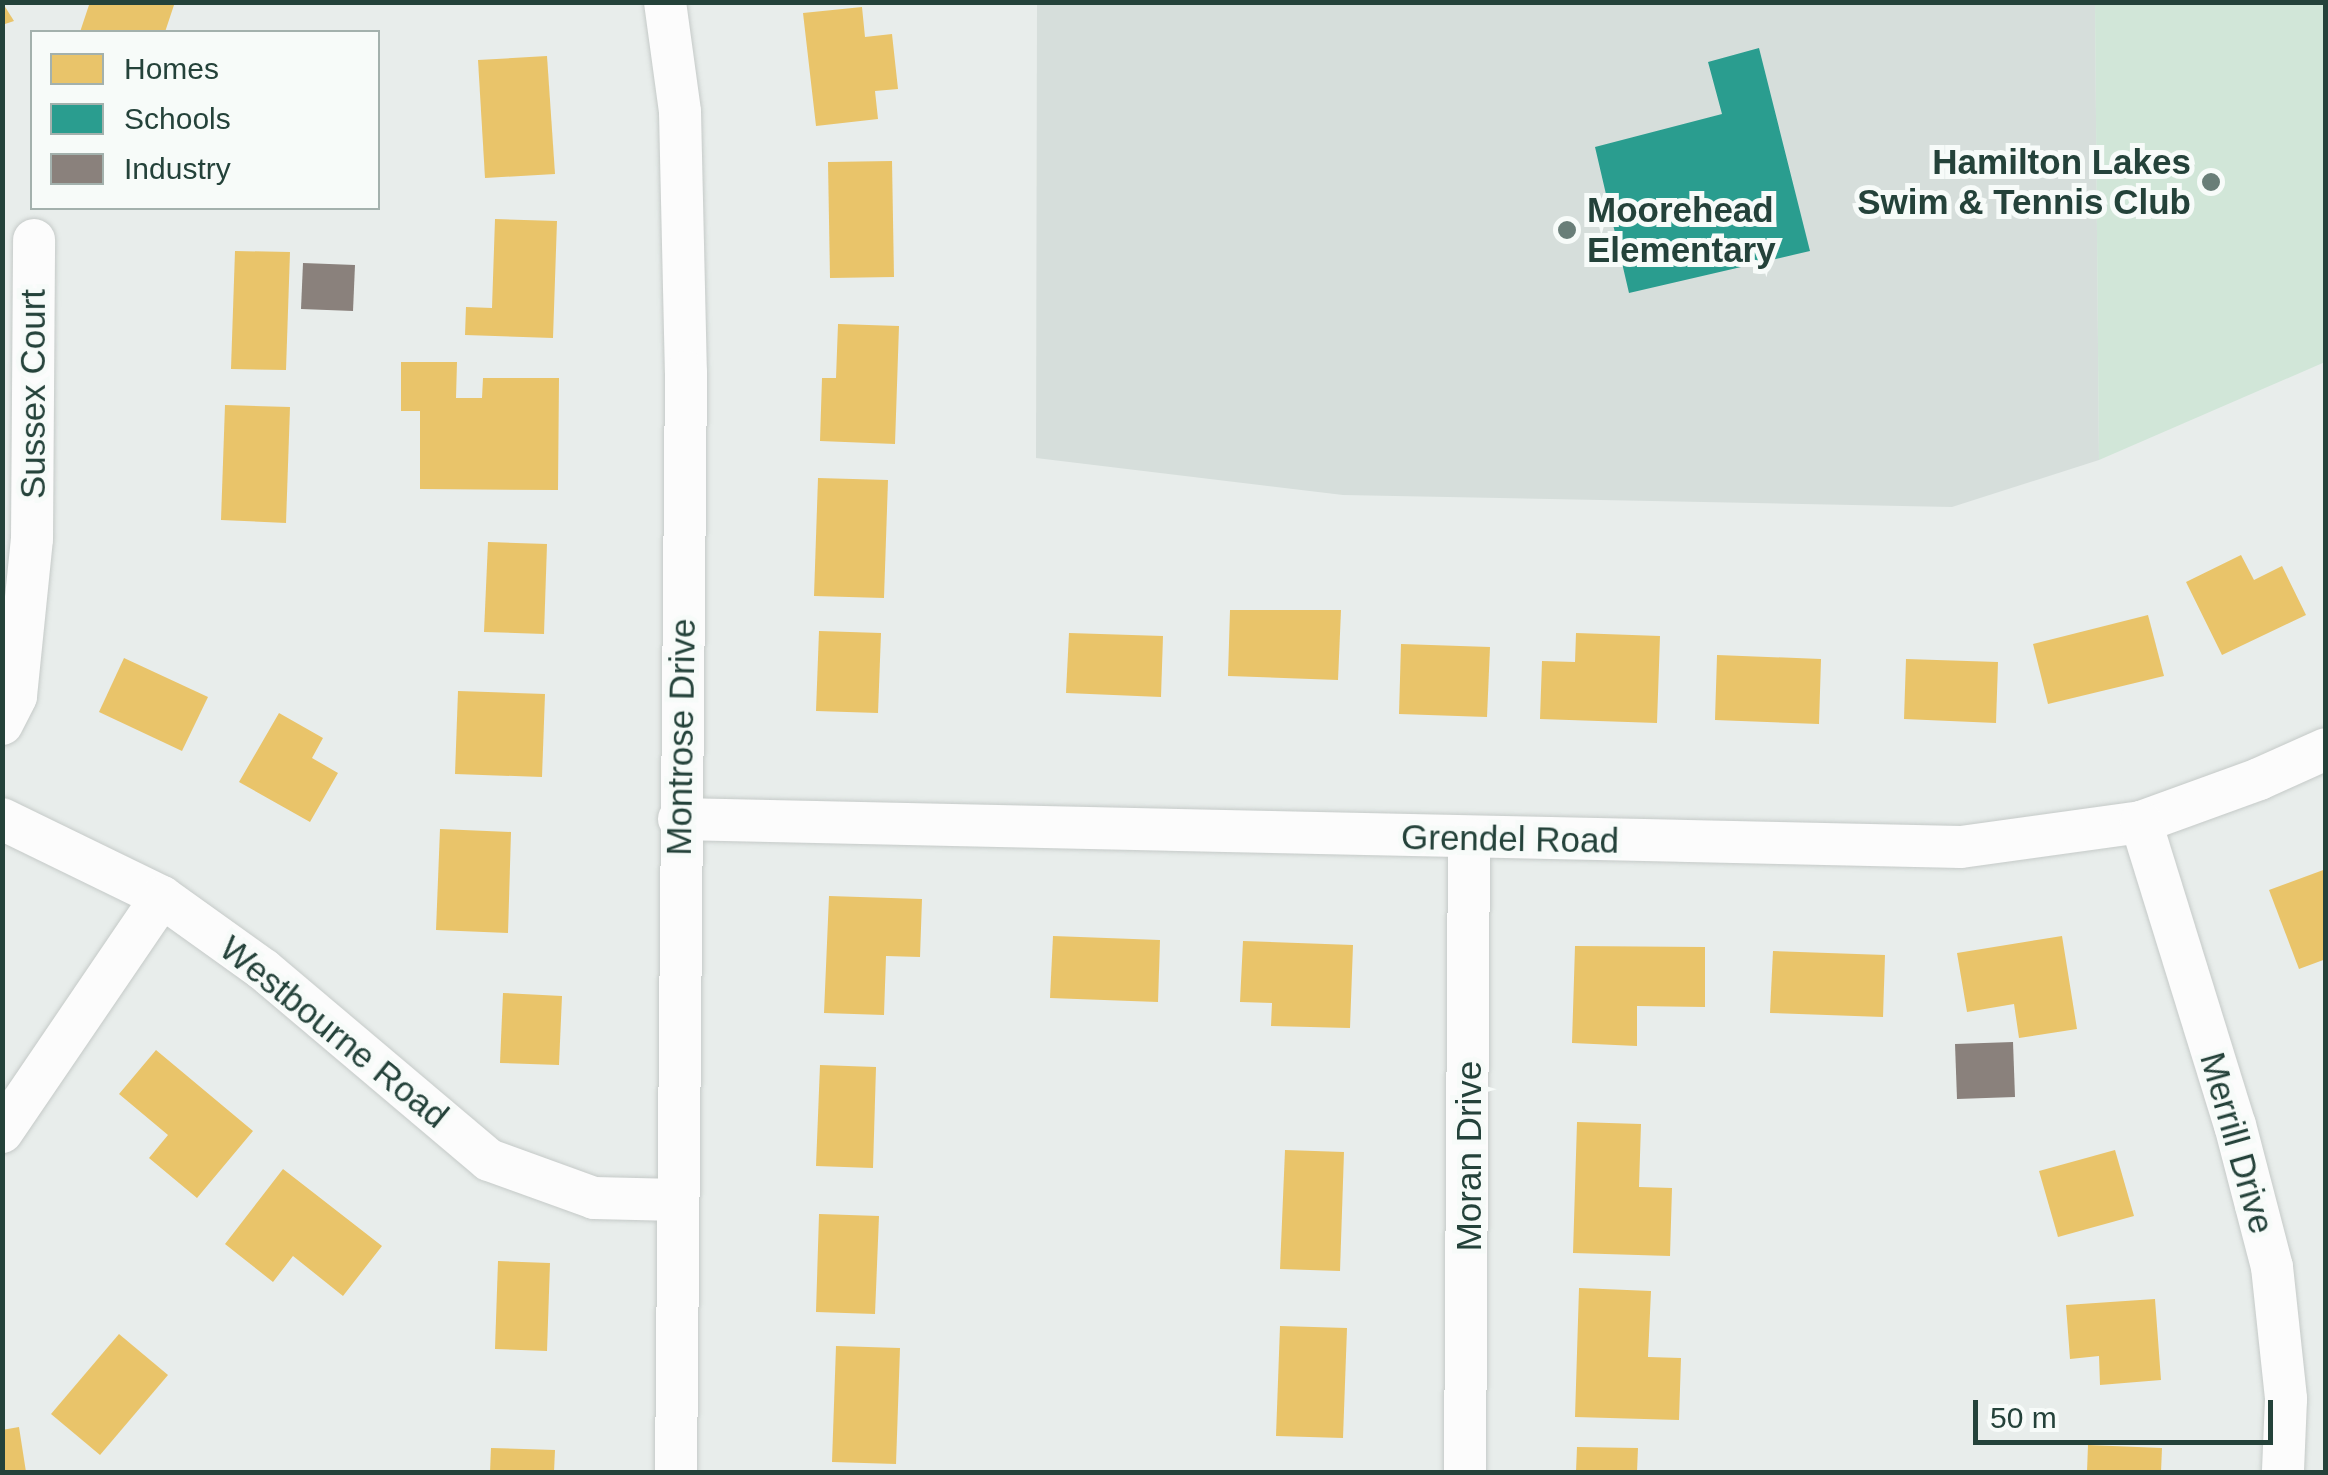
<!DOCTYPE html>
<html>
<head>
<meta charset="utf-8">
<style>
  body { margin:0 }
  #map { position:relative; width:2328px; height:1475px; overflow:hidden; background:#e8edeb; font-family:Helvetica,sans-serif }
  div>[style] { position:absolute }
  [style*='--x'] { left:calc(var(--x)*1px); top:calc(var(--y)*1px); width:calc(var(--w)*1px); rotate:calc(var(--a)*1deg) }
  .built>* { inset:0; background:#d6dedb }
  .green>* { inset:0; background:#d1e6d8 }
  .homes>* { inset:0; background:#e9c46a }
  .schools>* { inset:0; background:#2a9d8f }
  .industry>* { inset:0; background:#8a817c }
  .roads { filter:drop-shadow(0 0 2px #c5cac8) drop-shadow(0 0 2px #c5cac8) }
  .street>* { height:42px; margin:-21px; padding:0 21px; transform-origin:21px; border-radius:21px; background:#fcfcfc }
  .dots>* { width:28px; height:28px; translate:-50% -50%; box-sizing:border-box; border:5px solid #f7fbf9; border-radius:50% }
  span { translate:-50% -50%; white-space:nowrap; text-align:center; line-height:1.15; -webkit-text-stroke:10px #f7fbf9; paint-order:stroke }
  .poi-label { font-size:35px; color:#24423a; font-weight:700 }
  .right { translate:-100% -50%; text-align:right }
  .left { translate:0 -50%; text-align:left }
  .street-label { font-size:35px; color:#24423a }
  .frame { position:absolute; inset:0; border:5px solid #24423a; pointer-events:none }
  .legend { position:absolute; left:30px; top:30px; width:350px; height:180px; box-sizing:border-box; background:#f7fbf9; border:2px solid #a3b1ad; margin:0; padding:12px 18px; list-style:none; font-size:30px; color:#24423a }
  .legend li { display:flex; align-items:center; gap:20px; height:50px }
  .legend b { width:50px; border:2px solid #a3b1ad }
  .scale { position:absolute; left:1973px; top:1400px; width:300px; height:45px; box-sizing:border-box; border:5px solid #24423a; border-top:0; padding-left:12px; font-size:30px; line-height:35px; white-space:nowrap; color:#24423a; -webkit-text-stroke:8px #f7fbf9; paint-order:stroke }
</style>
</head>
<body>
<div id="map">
  <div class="built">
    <div style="clip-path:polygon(1037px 3px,2095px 3px,2099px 460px,1952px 507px,1343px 495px,1036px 458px)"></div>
  </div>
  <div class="green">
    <div style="clip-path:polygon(2095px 3px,2326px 3px,2325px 362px,2099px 460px)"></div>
  </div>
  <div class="homes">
    <div style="clip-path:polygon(2px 2px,14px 21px,2px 25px)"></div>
    <div style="clip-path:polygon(90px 2px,175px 2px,165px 32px,80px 32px)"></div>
    <div style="clip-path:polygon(862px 7px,865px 37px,892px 34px,898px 89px,875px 91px,878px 119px,816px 126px,803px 13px)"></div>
    <div style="clip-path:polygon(547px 56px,555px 174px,485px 178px,478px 60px)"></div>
    <div style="clip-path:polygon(892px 161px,894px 277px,830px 278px,828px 162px)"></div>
    <div style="clip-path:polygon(495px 219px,557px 221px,553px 338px,465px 335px,466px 307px,492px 308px)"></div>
    <div style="clip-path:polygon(235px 251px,290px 252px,286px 370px,231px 369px)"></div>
    <div style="clip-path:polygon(838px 324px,899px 326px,895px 444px,820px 441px,822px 378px,836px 378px)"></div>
    <div style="clip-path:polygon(401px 362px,457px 362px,456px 398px,482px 398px,483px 378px,559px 378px,558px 490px,420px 489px,420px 411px,401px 411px)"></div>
    <div style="clip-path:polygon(225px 405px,290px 407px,286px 523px,221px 520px)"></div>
    <div style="clip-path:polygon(818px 478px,888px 480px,884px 598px,814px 596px)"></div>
    <div style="clip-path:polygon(488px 542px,547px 544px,544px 634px,484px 632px)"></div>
    <div style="clip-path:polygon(2241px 555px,2254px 580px,2282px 566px,2306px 615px,2222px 655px,2186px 582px)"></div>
    <div style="clip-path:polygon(1230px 610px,1341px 610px,1338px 680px,1228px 676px)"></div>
    <div style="clip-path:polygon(2148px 615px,2164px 676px,2048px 704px,2033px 644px)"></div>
    <div style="clip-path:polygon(819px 631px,881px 633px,878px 713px,816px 711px)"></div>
    <div style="clip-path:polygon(1069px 633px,1163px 636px,1161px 697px,1066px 693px)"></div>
    <div style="clip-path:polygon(1576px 633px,1660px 636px,1657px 723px,1540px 719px,1542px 661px,1575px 662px)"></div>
    <div style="clip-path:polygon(1401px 644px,1490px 647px,1487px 717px,1399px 714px)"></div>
    <div style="clip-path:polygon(1717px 655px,1821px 659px,1819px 724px,1715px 720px)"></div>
    <div style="clip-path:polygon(124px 658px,208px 697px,182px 751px,99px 712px)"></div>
    <div style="clip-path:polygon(1906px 659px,1998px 662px,1996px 723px,1904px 719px)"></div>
    <div style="clip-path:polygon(458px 691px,545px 694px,542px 777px,455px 774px)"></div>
    <div style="clip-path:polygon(279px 713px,323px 738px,312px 758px,338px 773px,310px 822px,239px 782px)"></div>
    <div style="clip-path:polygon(440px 829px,511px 832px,508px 933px,436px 930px)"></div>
    <div style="clip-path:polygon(2326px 869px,2326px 959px,2299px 969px,2269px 890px)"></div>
    <div style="clip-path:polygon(829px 896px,922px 899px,920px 957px,886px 956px,884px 1015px,824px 1013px)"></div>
    <div style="clip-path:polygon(1053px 936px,1160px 940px,1158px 1002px,1050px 998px)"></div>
    <div style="clip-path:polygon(2062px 936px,2077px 1029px,2019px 1038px,2014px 1004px,1967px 1012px,1957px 953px)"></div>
    <div style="clip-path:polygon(1243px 941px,1353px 945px,1350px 1028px,1271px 1026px,1272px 1003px,1240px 1002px)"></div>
    <div style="clip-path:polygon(1575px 946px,1705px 947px,1705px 1007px,1637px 1006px,1637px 1046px,1572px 1043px)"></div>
    <div style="clip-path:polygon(1773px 951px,1885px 955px,1883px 1017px,1770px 1013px)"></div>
    <div style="clip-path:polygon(503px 993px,562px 996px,559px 1065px,500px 1063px)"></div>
    <div style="clip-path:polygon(156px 1050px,253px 1131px,197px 1198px,149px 1158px,168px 1135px,119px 1094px)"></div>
    <div style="clip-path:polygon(820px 1065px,876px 1067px,873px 1168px,816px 1166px)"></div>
    <div style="clip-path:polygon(1577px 1122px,1641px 1124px,1639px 1187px,1672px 1188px,1670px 1256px,1573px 1253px)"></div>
    <div style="clip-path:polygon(1285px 1150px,1344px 1152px,1340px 1271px,1280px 1269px)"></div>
    <div style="clip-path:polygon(2115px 1150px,2134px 1216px,2058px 1237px,2039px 1171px)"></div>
    <div style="clip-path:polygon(283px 1169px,382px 1246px,343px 1296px,293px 1256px,273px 1282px,225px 1244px)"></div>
    <div style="clip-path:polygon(819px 1214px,879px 1216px,875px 1314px,816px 1312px)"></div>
    <div style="clip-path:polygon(498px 1261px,550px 1263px,547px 1351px,495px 1349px)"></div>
    <div style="clip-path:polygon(1579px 1288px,1651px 1291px,1648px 1357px,1681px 1358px,1679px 1420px,1575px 1417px)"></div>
    <div style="clip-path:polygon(2155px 1299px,2161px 1380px,2100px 1385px,2099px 1356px,2070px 1359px,2066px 1305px)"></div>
    <div style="clip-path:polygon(1280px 1326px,1347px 1328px,1343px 1438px,1276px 1436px)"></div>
    <div style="clip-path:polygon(119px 1334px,168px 1375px,100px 1455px,51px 1414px)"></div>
    <div style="clip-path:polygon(836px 1346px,900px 1348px,896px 1464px,832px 1462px)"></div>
    <div style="clip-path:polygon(19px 1427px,26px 1472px,2px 1472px,2px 1430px)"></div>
    <div style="clip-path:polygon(2088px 1445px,2162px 1448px,2161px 1472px,2087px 1472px)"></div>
    <div style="clip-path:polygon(1577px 1447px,1638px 1448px,1637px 1472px,1576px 1472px)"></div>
    <div style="clip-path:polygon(491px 1448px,555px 1450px,554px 1472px,490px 1472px)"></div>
  </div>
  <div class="schools">
    <div style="clip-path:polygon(1759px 48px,1810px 251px,1629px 293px,1595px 147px,1722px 114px,1708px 62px)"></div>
  </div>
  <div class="industry">
    <div style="clip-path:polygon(303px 263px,355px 265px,353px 311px,301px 309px)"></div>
    <div style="clip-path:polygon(2013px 1042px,2015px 1097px,1957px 1099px,1955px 1044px)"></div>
  </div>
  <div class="roads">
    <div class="street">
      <div style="--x:665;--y:2;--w:111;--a:82.2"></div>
      <div style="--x:680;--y:112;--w:260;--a:88.7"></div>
      <div style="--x:686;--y:372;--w:1100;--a:90.52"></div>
      <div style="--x:2;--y:724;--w:31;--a:-63"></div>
      <div style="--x:16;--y:696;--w:158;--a:-84.2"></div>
      <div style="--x:32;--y:539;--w:299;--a:-89.6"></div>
      <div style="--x:2;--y:819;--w:178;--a:26"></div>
      <div style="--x:162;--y:897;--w:125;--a:35.6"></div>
      <div style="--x:264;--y:970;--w:294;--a:40.2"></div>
      <div style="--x:489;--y:1160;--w:112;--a:19.9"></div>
      <div style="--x:594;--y:1198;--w:84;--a:1.4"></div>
      <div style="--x:679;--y:819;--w:1282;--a:1.25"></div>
      <div style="--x:1961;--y:847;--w:182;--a:-7.9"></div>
      <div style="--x:2141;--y:822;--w:126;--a:-20"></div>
      <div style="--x:2259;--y:779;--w:73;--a:-24.1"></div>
      <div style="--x:2141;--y:822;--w:317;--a:72.8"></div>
      <div style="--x:2235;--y:1125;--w:147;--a:75.4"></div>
      <div style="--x:2272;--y:1267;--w:133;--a:83.9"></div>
      <div style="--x:2286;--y:1399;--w:73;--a:92.4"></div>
      <div style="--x:2;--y:1132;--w:284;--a:-55.8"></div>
      <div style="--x:1465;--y:1472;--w:633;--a:-89.64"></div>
    </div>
  </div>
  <div class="dots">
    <div style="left:2211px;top:182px;background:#697e78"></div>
    <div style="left:1567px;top:230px;background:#697e78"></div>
  </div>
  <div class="poi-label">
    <span class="right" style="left:2191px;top:182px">Hamilton Lakes<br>Swim &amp; Tennis Club</span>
    <span class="left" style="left:1587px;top:230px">Moorehead<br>Elementary</span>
  </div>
  <div class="street-label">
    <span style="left:33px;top:394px;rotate:-90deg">Sussex Court</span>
    <span style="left:681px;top:737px;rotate:-89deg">Montrose Drive</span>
    <span style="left:1510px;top:839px;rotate:1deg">Grendel Road</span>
    <span style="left:334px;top:1032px;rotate:39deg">Westbourne Road</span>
    <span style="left:2237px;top:1143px;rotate:74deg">Merrill Drive</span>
    <span style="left:1469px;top:1156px;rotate:-90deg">Moran Drive</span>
  </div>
  <div class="frame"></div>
  <ul class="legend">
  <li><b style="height:28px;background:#e9c46a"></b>Homes</li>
  <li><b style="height:28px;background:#2a9d8f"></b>Schools</li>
  <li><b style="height:28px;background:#8a817c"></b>Industry</li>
  </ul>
  <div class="scale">50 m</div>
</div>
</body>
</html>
